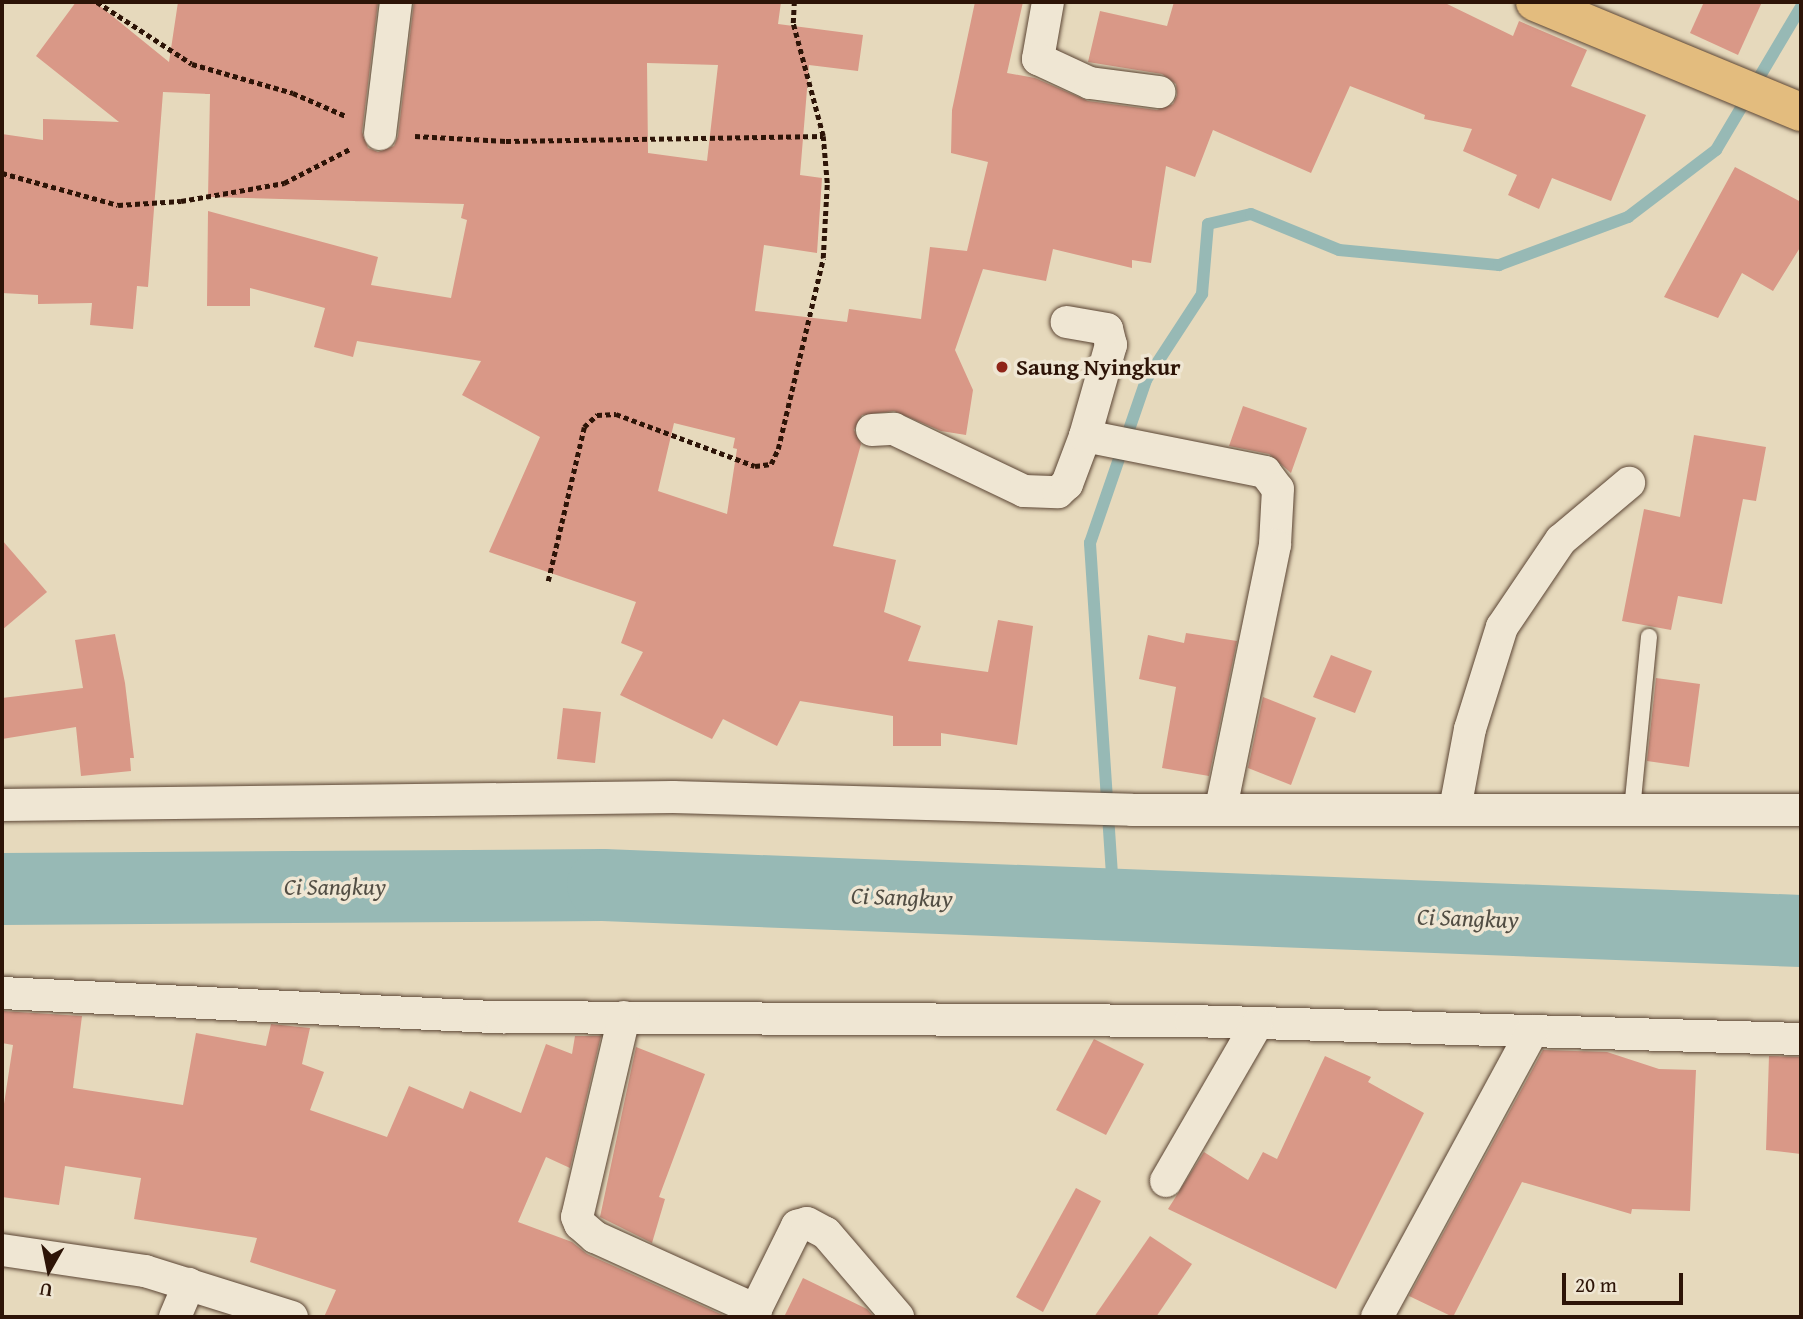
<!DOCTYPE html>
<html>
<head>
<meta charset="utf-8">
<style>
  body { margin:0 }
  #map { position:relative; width:1803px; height:1319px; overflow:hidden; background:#e6d9bc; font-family:"Gentium Book Plus",serif }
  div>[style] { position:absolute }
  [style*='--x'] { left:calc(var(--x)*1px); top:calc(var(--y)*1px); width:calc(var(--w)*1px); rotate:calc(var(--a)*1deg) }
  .stream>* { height:12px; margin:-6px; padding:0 6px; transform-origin:6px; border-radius:6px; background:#97b9b5 }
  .river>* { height:72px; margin:-36px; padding:0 36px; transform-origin:36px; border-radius:36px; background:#97b9b5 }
  .building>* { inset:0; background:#d99887 }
  .path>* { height:4.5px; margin-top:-2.25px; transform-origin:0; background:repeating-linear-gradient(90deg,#2d1407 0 5px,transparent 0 8.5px) }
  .roads { filter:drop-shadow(0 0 2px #5b4534) drop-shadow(0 0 2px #5b4534) }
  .lane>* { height:16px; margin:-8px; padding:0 8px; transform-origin:8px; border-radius:8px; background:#efe6d3 }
  .street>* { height:32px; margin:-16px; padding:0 16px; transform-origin:16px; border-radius:16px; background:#efe6d3 }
  .primary>* { height:38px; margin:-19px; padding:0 19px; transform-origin:19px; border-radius:19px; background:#e3bc7e }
  .dots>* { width:19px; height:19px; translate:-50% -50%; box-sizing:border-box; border:4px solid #efe6d3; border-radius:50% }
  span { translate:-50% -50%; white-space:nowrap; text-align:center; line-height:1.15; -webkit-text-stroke:7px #efe6d3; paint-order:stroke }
  .poi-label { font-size:23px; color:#2d1407; font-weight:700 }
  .left { translate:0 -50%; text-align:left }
  .water-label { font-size:24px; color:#524e44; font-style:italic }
  .frame { position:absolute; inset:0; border:4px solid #2d1407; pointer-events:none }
  .north { position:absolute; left:14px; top:1235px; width:70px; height:70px; -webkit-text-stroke:5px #efe6d3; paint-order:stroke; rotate:189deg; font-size:19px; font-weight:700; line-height:28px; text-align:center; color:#2d1407 }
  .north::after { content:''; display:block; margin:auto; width:24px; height:32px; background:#2d1407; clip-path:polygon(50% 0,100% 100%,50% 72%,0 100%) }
  .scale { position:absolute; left:1562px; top:1273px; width:121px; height:32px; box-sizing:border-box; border:4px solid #2d1407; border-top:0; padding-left:9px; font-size:21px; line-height:24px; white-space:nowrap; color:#2d1407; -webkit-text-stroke:5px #efe6d3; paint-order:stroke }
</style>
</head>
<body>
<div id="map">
  <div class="stream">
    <div style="--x:1114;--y:905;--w:363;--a:-93.8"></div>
    <div style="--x:1090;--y:543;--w:172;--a:-71"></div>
    <div style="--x:1146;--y:380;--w:103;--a:-56.9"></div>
    <div style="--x:1202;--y:294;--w:70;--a:-85.1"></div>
    <div style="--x:1208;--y:224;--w:44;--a:-13.1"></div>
    <div style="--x:1251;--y:214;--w:95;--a:22.2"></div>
    <div style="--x:1339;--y:250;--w:161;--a:5.4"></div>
    <div style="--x:1499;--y:265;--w:138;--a:-20.4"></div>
    <div style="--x:1628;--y:217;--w:111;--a:-37.3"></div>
    <div style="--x:1716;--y:150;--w:166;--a:-59.3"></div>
  </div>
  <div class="river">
    <div style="--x:2;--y:889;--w:601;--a:-0.38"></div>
    <div style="--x:603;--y:885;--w:1199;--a:2.2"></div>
  </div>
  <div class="building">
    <div style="clip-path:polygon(evenodd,76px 2px,95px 2px,169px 62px,178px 2px,378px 2px,362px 132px,368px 148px,378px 152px,394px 146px,398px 136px,414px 2px,781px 2px,778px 24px,863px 35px,858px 71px,809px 65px,800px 175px,822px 178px,817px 253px,764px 245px,755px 311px,847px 322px,849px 309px,921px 319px,930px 247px,967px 251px,988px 162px,951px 153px,952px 110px,975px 2px,1023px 2px,1007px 73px,1035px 78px,1088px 101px,1157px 110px,1173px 104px,1177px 95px,1176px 84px,1162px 74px,1088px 62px,1100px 11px,1167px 26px,1174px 2px,1443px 2px,1513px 36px,1519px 21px,1587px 50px,1571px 86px,1646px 115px,1611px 201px,1552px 178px,1539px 209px,1508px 195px,1517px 175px,1463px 151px,1472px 129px,1424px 119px,1425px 115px,1350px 86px,1311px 173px,1213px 130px,1195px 177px,1166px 166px,1151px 263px,1132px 260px,1132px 268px,1053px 249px,1046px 281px,983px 269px,955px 350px,973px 390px,966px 435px,941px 431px,894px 411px,862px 415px,854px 430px,861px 444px,833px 546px,896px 560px,884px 612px,921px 626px,908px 661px,988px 672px,998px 620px,1033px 626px,1017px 745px,941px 733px,941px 746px,893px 746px,893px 716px,800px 701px,777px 746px,723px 719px,712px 739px,620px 695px,643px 652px,621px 643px,636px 602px,489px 552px,540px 437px,462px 395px,481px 361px,357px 341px,353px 357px,314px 347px,325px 308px,250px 288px,250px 306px,207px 306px,208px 211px,378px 257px,371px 285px,451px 298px,467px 220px,461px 218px,464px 204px,208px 197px,210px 94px,163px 92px,148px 287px,137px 286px,133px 329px,90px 325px,92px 303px,38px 304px,38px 295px,2px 293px,2px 134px,43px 140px,43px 119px,119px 122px,36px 56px,76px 2px,647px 63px,718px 65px,707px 161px,648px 153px,647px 63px,76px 2px,674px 423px,735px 438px,733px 448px,737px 449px,727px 514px,658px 491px,674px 423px)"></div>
    <div style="clip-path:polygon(1704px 2px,1762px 2px,1738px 55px,1690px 33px)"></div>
    <div style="clip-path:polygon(1735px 167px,1801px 202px,1801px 246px,1773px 291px,1742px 273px,1718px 318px,1664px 297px)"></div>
    <div style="clip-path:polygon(1243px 406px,1307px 428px,1291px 473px,1269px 454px,1229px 446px)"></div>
    <div style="clip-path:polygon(1694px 435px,1766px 447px,1756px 501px,1743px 499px,1722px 604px,1678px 596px,1671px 630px,1622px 621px,1644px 509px,1680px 517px)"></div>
    <div style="clip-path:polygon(2px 540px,47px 592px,2px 630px)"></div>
    <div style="clip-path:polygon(1186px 633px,1237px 641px,1209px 776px,1162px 768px,1176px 687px,1139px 679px,1148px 635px,1184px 643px)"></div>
    <div style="clip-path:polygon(115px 634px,125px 683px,134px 758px,130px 758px,131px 771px,81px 776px,76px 727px,2px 739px,2px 698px,83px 688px,75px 640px)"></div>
    <div style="clip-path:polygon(1331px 655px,1372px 671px,1355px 713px,1313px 697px)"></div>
    <div style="clip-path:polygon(1656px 678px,1700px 684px,1689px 767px,1647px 761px)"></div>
    <div style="clip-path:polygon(1263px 697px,1316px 718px,1291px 785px,1248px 768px)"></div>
    <div style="clip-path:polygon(563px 708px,601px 712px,595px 763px,557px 759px)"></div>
    <div style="clip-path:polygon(2px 1011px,82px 1016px,73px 1088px,183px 1105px,196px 1033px,266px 1046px,271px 1024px,310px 1028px,302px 1064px,324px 1072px,310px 1110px,387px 1137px,409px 1086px,463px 1109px,470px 1091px,521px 1113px,546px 1044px,572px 1054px,575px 1036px,601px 1036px,570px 1168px,546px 1157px,518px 1222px,572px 1242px,587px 1254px,727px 1317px,324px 1317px,336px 1290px,250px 1262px,257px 1238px,134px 1219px,141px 1178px,65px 1166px,59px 1205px,2px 1197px,2px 1117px,13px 1045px,2px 1043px)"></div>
    <div style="clip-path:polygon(1094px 1039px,1144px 1064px,1106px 1135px,1056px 1110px)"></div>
    <div style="clip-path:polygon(636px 1047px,705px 1074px,659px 1197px,665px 1199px,652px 1243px,600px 1217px)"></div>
    <div style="clip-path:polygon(1543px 1050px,1607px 1052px,1659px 1069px,1696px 1070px,1690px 1211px,1632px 1209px,1631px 1214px,1522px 1182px,1453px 1317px,1409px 1296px)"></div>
    <div style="clip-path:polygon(1325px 1056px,1371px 1077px,1368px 1082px,1424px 1113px,1336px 1289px,1168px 1209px,1204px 1152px,1248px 1180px,1263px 1152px,1277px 1159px)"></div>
    <div style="clip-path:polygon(1769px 1056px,1801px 1057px,1801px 1154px,1766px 1150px)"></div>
    <div style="clip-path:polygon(1076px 1188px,1101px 1201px,1043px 1312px,1016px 1297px)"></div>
    <div style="clip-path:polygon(1150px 1236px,1192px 1264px,1156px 1317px,1094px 1317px)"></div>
    <div style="clip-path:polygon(803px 1278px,867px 1309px,874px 1317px,784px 1317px)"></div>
  </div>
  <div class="path">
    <div style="--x:97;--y:2;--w:113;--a:33.1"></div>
    <div style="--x:192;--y:64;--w:105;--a:16"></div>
    <div style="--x:293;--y:93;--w:58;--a:23.5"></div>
    <div style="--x:415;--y:136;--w:91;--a:3.1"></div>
    <div style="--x:506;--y:141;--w:317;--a:-0.9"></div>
    <div style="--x:2;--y:173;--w:120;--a:15.4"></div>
    <div style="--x:118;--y:205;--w:63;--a:-3.6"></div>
    <div style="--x:181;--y:201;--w:105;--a:-9.9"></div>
    <div style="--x:284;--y:183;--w:74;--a:-27.3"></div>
    <div style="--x:548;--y:581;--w:158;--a:-76.8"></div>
    <div style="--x:584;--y:427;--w:18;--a:-43"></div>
    <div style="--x:597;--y:415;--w:19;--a:-3"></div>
    <div style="--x:616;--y:414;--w:148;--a:20.5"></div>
    <div style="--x:755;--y:466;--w:16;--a:-7"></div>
    <div style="--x:771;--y:464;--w:17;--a:-65"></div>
    <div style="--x:778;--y:449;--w:196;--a:-76.7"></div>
    <div style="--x:823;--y:258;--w:75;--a:-86.9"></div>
    <div style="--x:827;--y:183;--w:47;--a:-94.9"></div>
    <div style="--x:823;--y:136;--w:117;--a:-104.9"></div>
    <div style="--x:793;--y:23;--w:21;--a:-87"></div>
  </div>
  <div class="roads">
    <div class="lane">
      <div style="--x:1632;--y:810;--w:174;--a:-84.4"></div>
    </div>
    <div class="street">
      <div style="--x:1048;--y:2;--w:58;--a:100"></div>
      <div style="--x:1038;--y:59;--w:57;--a:24.8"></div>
      <div style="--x:1090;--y:83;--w:70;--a:7.4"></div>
      <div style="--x:380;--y:134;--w:133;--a:-83.1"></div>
      <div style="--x:872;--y:430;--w:22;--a:-3"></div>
      <div style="--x:894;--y:429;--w:144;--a:25.5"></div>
      <div style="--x:1024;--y:491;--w:34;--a:2"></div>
      <div style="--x:1058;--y:492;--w:12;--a:-42"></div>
      <div style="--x:1067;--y:484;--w:51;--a:-69.4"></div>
      <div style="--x:1085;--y:436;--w:95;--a:-74.1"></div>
      <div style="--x:1111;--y:345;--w:16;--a:-104"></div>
      <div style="--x:1107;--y:329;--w:41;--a:-170.1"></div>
      <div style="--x:1085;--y:436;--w:184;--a:11.3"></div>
      <div style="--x:1265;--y:472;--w:21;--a:53"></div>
      <div style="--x:1278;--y:489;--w:56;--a:93.1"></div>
      <div style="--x:1275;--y:545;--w:269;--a:101.6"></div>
      <div style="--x:2;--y:805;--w:671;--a:-0.68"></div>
      <div style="--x:673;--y:797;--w:459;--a:1.6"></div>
      <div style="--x:1132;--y:810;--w:669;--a:0"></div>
      <div style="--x:1455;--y:809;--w:81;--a:-79.4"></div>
      <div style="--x:1470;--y:729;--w:107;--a:-72.6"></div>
      <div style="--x:1502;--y:627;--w:105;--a:-55.9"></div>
      <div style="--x:1561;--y:540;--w:89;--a:-40"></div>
      <div style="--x:2;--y:993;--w:500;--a:2.8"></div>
      <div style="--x:501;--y:1017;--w:690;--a:0.33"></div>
      <div style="--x:1191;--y:1021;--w:610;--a:1.69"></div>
      <div style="--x:624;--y:1017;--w:205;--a:103.2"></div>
      <div style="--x:577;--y:1217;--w:8;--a:67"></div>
      <div style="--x:580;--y:1224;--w:20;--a:41"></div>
      <div style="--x:595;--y:1237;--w:177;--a:24.4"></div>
      <div style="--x:1166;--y:1181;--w:181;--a:-59.9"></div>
      <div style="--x:2;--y:1250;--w:145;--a:8.4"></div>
      <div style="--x:145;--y:1271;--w:154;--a:17.4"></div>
      <div style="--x:175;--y:1317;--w:36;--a:-67"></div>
      <div style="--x:752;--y:1317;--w:102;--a:-63.7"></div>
      <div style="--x:797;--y:1226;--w:10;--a:-17"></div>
      <div style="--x:807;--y:1223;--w:21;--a:28"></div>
      <div style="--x:826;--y:1233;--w:111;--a:49.4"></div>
      <div style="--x:1377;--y:1317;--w:325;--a:-61.5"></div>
    </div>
    <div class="primary">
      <div style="--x:1535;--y:2;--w:288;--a:22.5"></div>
    </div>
  </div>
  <div class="dots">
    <div style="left:1002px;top:367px;background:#8f2418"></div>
  </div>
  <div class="poi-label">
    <span class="left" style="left:1016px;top:367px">Saung Nyingkur</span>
  </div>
  <div class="water-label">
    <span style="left:335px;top:887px">Ci Sangkuy</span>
    <span style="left:902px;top:897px;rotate:2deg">Ci Sangkuy</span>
    <span style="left:1468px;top:918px;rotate:2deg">Ci Sangkuy</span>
  </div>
  <div class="frame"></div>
  <div class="north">U</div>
  <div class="scale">20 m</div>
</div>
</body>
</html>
